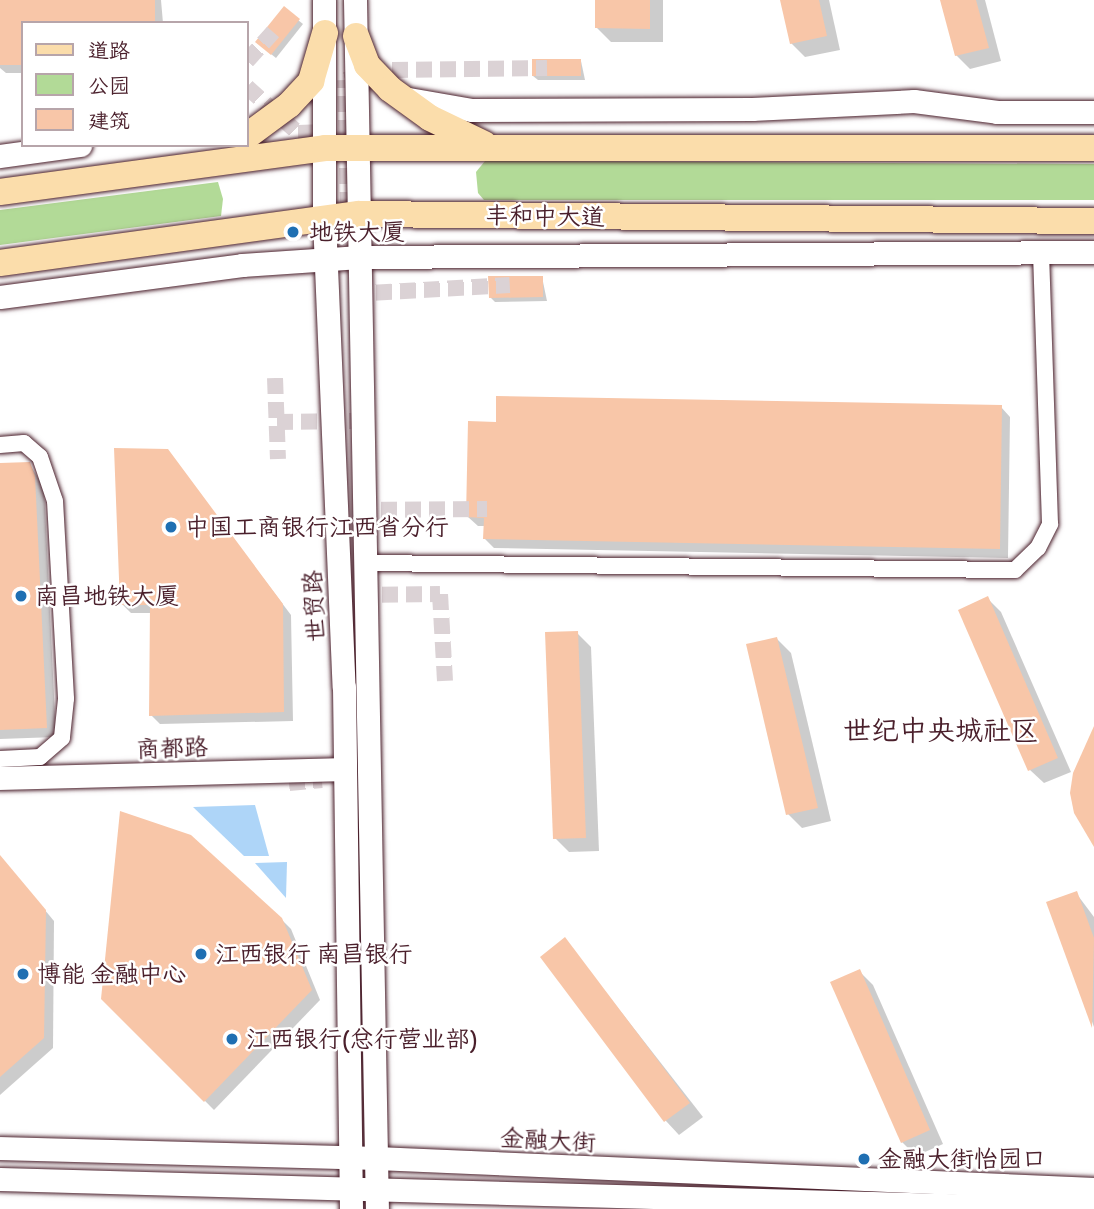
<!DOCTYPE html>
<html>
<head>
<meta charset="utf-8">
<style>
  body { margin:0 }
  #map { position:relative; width:1094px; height:1209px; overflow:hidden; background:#fff; font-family:Itim,"LXGW WenKai TC",sans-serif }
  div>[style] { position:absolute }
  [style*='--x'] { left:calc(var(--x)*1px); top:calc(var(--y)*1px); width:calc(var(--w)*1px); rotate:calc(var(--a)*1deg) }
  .green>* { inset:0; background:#b2da97 }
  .water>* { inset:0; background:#aed5f8 }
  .shadow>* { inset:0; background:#0003 }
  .building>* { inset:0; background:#f8c6a8 }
  .street-tunnel>* { height:16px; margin-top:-8px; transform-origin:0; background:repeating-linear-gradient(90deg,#dbd2d5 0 16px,transparent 0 24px) }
  .roads { filter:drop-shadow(0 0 2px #4a1f2b) drop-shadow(0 0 2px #4a1f2b) }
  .street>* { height:16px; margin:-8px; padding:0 8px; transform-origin:8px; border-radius:8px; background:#fff }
  .secondary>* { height:23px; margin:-11.5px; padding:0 11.5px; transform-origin:11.5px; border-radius:11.5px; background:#fff }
  .primary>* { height:26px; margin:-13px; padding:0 13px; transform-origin:13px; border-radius:13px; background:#fbddab }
  .dots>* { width:19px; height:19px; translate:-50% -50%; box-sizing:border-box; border:4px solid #fff; border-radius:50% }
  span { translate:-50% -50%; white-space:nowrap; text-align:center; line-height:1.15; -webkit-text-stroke:5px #fff; paint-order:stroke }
  .street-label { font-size:24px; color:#4a1f2b }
  .poi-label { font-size:24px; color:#4a1f2b }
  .left { translate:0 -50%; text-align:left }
  .quarter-label { font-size:28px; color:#4a1f2b }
  .legend { position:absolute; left:21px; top:21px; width:228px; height:126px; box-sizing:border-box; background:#fff; border:2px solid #b7a5aa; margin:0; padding:9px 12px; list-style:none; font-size:21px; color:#4a1f2b }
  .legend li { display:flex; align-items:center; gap:14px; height:35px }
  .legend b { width:35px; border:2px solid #b7a5aa }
</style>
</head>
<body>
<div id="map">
  <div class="green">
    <div style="clip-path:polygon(485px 161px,1094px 164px,1094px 200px,484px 200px,478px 193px,476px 172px)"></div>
    <div style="clip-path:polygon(218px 182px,223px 199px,221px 216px,0 245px,0 210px)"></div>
  </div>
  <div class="water">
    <div style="clip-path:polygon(255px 805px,269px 856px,244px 856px,193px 807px)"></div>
    <div style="clip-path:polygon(287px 862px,286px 898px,255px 863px)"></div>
  </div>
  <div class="shadow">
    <div style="clip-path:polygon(0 0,161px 0,163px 23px,23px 23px,23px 73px,6px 73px,0 68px)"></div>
    <div style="clip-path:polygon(597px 0,663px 0,663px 42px,611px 42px,597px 28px)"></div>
    <div style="clip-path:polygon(782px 0,829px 0,840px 50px,805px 57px,791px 43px)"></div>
    <div style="clip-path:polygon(942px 0,985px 0,1001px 61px,970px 69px,956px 55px)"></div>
    <div style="clip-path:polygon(298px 20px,303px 24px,276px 58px,261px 46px)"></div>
    <div style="clip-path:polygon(581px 61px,585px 80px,538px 80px,533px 76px)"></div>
    <div style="clip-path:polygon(542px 277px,547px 301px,495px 302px,490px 297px)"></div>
    <div style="clip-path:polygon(1001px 407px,1010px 417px,1008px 558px,494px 548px,485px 539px,485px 526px,478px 526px,468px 517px)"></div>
    <div style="clip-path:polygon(167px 451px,291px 615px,293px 721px,160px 724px,151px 715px,152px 613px,131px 613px,122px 604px)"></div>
    <div style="clip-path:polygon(30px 465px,44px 487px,56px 737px,0 739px,0 466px)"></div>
    <div style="clip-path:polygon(987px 598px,1001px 612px,1071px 772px,1044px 783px,1030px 770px)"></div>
    <div style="clip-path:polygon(577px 633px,591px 647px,599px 851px,569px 852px,555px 838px)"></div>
    <div style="clip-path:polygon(777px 639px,791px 653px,831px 821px,802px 828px,788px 814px)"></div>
    <div style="clip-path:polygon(0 856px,54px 921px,53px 1048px,0 1095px)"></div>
    <div style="clip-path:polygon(1076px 893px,1094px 917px,1094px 1027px,1049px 903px)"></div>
    <div style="clip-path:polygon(281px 919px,291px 929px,320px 1000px,214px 1110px,103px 998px)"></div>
    <div style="clip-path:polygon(565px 940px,703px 1117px,679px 1135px,666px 1121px)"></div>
    <div style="clip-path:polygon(859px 971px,873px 985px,943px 1144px,916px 1156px,902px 1142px)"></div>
  </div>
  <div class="building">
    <div style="clip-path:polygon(0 0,155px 0,155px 23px,23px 23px,23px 65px,0 65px)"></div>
    <div style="clip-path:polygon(595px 0,650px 0,650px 29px,595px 28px)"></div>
    <div style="clip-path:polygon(780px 0,819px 0,827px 36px,790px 44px)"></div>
    <div style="clip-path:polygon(940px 0,976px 0,989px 48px,955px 56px)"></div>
    <div style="clip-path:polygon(284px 6px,300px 19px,271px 55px,255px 42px)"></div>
    <div style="clip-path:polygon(532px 59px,581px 59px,581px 76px,532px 76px)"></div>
    <div style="clip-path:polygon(488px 276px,543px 276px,543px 297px,489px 298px)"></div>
    <div style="clip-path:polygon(496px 396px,1002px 405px,1000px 549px,483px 539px,484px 518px,466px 517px,468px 421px,496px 422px)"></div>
    <div style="clip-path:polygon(114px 448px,168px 449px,283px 604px,284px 712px,149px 716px,150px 605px,120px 605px)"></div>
    <div style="clip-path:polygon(30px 462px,35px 476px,47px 728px,0 730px,0 463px)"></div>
    <div style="clip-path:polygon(988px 596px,1058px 758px,1028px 771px,958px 610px)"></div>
    <div style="clip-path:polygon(578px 631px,586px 838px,553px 839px,545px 632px)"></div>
    <div style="clip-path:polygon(777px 637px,818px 808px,786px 815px,746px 644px)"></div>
    <div style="clip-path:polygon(1094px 726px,1094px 847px,1074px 813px,1070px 793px,1073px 773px)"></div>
    <div style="clip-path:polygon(120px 811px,191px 835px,282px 918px,312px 990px,204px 1102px,101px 999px)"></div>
    <div style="clip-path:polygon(0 855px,46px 910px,44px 1038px,0 1077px)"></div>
    <div style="clip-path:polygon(1077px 891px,1094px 938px,1092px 1028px,1046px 902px)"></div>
    <div style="clip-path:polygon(565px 937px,690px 1103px,664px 1122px,540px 957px)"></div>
    <div style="clip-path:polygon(860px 969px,930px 1130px,901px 1143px,830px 982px)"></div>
  </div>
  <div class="street-tunnel">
    <div style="--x:247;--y:61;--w:39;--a:-48"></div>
    <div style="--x:371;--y:75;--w:22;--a:-13"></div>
    <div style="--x:392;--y:70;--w:155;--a:-0.7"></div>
    <div style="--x:247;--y:87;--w:69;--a:42"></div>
    <div style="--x:298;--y:133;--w:33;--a:-2"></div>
    <div style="--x:348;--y:208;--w:128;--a:-91.3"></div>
    <div style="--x:345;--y:80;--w:4;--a:-14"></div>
    <div style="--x:352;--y:294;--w:158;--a:-3.3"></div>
    <div style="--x:275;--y:378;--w:81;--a:87.9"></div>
    <div style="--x:277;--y:422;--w:75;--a:-0.8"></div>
    <div style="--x:357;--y:510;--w:130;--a:-0.4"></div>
    <div style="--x:358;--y:595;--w:82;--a:-0.7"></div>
    <div style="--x:440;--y:594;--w:87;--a:86.7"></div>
    <div style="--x:289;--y:783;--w:33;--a:-5"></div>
  </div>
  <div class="roads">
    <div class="street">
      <div style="--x:0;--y:445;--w:24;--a:-5"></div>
      <div style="--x:24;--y:443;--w:21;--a:41"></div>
      <div style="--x:40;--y:457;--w:46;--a:71.2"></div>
      <div style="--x:55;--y:501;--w:198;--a:86.8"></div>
      <div style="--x:66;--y:699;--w:39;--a:96"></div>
      <div style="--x:62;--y:738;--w:29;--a:139"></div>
      <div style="--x:40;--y:757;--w:40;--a:177.1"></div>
      <div style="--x:365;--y:563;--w:650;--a:0.62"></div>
      <div style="--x:1015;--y:570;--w:32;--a:-44"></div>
      <div style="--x:1038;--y:548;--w:27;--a:-63"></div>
      <div style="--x:1050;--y:524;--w:271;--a:-91.9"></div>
    </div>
    <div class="secondary">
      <div style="--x:324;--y:0;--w:219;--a:90"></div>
      <div style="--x:324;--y:219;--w:468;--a:87.6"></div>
      <div style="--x:344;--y:687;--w:522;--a:89.23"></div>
      <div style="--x:355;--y:0;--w:1209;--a:88.96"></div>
      <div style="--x:403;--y:98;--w:70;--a:9.9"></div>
      <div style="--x:472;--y:110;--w:280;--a:-0.2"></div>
      <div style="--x:752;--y:109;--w:162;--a:-2.8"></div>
      <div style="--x:914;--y:101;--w:84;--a:7.5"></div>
      <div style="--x:997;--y:112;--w:97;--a:0"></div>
      <div style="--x:0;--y:156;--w:81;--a:-7.8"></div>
      <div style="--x:0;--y:297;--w:244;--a:-7.5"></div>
      <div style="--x:242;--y:265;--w:118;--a:-3.9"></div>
      <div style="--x:360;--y:257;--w:734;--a:-0.39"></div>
      <div style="--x:0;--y:778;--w:345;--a:-1.5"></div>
      <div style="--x:0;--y:1148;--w:376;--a:1.5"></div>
      <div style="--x:376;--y:1158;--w:719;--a:2.47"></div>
      <div style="--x:0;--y:1179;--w:1094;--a:1.57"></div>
    </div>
    <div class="primary">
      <div style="--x:356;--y:36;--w:31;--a:69"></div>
      <div style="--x:367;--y:65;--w:33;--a:46"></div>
      <div style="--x:390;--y:89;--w:49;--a:35.9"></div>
      <div style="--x:430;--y:118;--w:60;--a:25.7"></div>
      <div style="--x:247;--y:136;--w:52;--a:-36.4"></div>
      <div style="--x:289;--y:105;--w:33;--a:-47"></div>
      <div style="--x:311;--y:81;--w:50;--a:-73.7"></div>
      <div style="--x:0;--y:192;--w:328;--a:-7.7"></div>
      <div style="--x:325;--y:148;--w:769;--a:0"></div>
      <div style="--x:0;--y:263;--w:362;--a:-7.8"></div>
      <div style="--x:359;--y:214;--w:735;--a:0.55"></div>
    </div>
  </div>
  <div class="dots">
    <div style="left:293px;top:232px;background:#1f6fb2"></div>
    <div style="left:171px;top:527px;background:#1f6fb2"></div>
    <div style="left:21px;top:596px;background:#1f6fb2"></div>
    <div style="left:201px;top:954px;background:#1f6fb2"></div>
    <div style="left:23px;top:974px;background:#1f6fb2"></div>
    <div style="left:232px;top:1039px;background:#1f6fb2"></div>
    <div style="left:864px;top:1159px;background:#1f6fb2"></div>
  </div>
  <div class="street-label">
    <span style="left:545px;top:216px;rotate:1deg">丰和中大道</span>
    <span style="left:314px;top:606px;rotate:-93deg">世贸路</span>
    <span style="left:172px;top:748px;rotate:-2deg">商都路</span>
    <span style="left:548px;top:1140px;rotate:3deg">金融大街</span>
  </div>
  <div class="poi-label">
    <span class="left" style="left:309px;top:232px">地铁大厦</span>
    <span class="left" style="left:185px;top:527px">中国工商银行江西省分行</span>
    <span class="left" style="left:35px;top:596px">南昌地铁大厦</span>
    <span class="left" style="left:215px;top:954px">江西银行 南昌银行</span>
    <span class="left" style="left:37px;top:974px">博能 金融中心</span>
    <span class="left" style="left:246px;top:1039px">江西银行(总行营业部)</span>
    <span class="left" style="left:878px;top:1159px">金融大街怡园口</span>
  </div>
  <div class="quarter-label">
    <span style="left:941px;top:730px">世纪中央城社区</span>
  </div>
  <ul class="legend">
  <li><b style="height:9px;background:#fbddab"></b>道路</li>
  <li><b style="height:19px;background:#b2da97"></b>公园</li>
  <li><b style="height:19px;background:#f8c6a8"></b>建筑</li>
  </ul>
</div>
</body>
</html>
